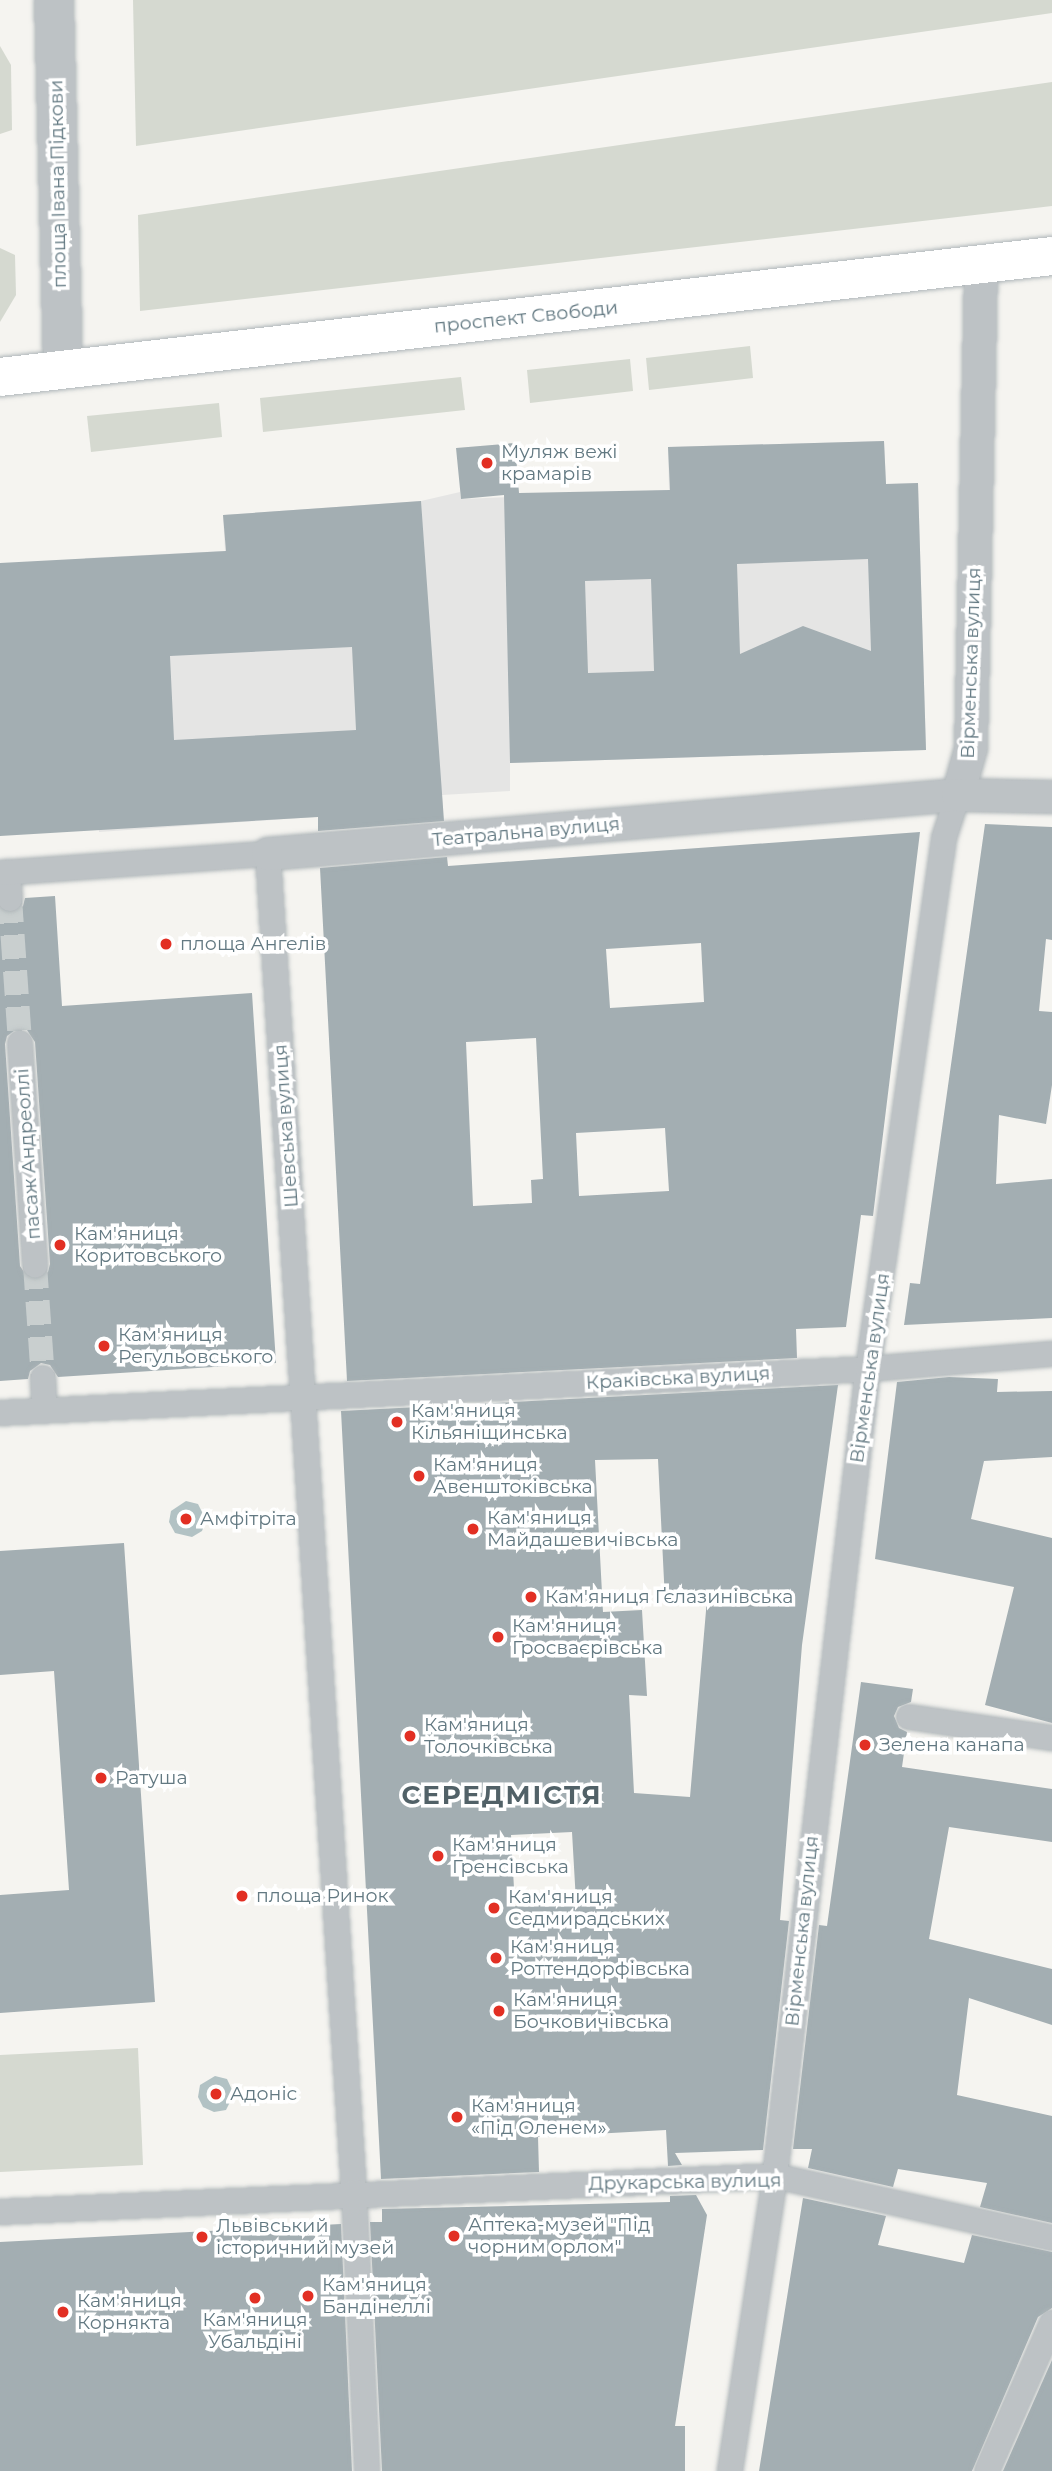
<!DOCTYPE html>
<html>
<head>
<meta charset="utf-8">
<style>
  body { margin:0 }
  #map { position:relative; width:1052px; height:2471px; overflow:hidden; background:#f5f4f0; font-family:Montserrat,sans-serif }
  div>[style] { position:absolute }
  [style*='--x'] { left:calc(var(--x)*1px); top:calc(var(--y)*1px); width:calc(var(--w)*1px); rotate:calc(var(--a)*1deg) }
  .built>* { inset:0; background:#e5e5e4 }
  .green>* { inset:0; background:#d5d9d0 }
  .water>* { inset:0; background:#b2c2c4 }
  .building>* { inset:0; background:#a3aeb2 }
  .pedestrian-tunnel>* { height:24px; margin-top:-12px; transform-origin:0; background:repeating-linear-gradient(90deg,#c9cfcf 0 24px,transparent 0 36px) }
  .roads { filter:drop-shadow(0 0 2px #afb6b9) drop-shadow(0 0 2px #afb6b9) }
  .pedestrian>* { height:24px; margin:-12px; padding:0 12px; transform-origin:12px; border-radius:12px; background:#bdc2c5 }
  .minor>* { height:32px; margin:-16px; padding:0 16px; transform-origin:16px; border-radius:16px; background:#bdc2c5 }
  .tertiary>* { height:38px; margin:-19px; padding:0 19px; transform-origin:19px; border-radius:19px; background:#bdc2c5 }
  .secondary>* { height:38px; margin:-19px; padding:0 19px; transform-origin:19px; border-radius:19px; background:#fff }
  .dots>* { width:19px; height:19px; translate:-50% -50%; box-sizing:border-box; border:4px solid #fff; border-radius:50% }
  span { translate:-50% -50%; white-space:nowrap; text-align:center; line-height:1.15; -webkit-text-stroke:7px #fff; paint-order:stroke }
  .street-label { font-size:19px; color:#637982 }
  .poi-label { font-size:19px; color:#637982 }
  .left { translate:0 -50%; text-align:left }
  .district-label { font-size:26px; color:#516167; font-weight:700; letter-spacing:2px }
</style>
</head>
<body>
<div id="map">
  <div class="built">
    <div style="clip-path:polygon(884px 441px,886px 484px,918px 483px,926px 750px,510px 763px,510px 791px,442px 795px,443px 808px,99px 832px,85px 558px,225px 551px,223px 515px,421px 501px,460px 492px,461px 499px,669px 490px,668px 447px)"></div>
  </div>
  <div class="green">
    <div style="clip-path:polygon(133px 0,1052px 0,1052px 13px,136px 146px)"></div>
    <div style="clip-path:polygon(0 46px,11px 65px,12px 130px,0 134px)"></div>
    <div style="clip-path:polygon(1052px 82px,1052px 206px,140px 311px,138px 215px)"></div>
    <div style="clip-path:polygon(0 248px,15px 255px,16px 295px,0 322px)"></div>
    <div style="clip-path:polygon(750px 346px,753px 378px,649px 390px,646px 358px)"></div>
    <div style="clip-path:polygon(630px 359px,633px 391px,530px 403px,527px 370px)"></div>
    <div style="clip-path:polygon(461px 377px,465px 410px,263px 432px,260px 398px)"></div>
    <div style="clip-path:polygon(219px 403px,222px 437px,91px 452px,87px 416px)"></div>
    <div style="clip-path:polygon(138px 2048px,143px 2165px,0 2172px,0 2055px)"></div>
  </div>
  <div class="water">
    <div style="clip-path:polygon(186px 1501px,198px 1504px,206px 1520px,202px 1531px,192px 1537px,175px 1533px,169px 1522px,171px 1511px)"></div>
    <div style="clip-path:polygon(215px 2076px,227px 2079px,234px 2094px,226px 2110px,214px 2112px,203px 2107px,198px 2097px,200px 2085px)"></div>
  </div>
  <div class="building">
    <div style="clip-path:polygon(evenodd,884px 441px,886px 484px,918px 483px,926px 750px,510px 763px,504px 495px,461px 499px,456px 448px,515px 443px,519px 493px,670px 490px,668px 447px,884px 441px,868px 559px,871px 651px,803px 626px,740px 654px,737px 564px,868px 559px,884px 441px,651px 579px,654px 671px,588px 673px,585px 581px,651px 579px)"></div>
    <div style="clip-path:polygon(evenodd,421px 501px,444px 821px,318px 831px,318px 817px,0 836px,0 563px,226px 551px,223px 515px,421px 501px,352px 647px,356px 730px,174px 740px,170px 656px,352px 647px)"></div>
    <div style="clip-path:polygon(985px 824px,1052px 827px,1052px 940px,1046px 939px,1039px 1011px,1052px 1012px,1052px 1085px,1046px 1124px,999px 1115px,996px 1184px,1052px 1179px,1052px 1318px,904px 1325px,910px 1283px,920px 1284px)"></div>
    <div style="clip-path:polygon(evenodd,920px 832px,873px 1216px,861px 1215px,846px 1327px,796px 1329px,797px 1358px,347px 1381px,320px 868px,447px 857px,448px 866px,920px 832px,701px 943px,704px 1002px,610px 1008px,606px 949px,701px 943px,920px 832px,536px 1038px,543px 1179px,531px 1180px,532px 1203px,473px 1206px,466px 1042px,536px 1038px,920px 832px,665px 1128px,669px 1191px,579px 1196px,576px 1133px,665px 1128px)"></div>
    <div style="clip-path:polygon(evenodd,55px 896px,62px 1006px,252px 993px,276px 1363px,58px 1377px,50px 1365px,41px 1363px,30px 1371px,28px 1379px,0 1381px,0 909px,12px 914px,23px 906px,25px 898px,55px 896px,18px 1028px,27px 1030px,35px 1042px,50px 1264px,48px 1272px,37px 1280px,28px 1278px,20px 1266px,5px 1044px,7px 1036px,18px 1028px)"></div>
    <div style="clip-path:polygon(949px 1377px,998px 1379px,997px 1392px,1052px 1391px,1052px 1457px,984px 1461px,971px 1519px,1052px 1538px,1052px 1723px,985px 1705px,1014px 1587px,875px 1559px,897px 1382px)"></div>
    <div style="clip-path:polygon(evenodd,838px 1385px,802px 1645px,780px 1920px,789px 1921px,763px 2150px,675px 2153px,682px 2165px,668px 2166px,666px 2130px,538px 2137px,539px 2172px,381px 2179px,341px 1411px,838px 1385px,658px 1459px,665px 1601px,707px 1599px,690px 1797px,634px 1793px,629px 1695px,647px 1696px,642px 1610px,603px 1612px,595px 1460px,658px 1459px,838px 1385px,572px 1832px,576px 1902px,515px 1906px,511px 1835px,572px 1832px)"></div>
    <div style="clip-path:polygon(124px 1543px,155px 2002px,0 2013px,0 1895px,69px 1890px,54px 1671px,0 1675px,0 1551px)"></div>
    <div style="clip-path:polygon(861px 1682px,913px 1689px,911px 1702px,898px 1707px,894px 1716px,899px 1728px,907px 1732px,902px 1767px,1052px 1789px,1052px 1842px,949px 1827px,929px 1939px,1052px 1969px,1052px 2025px,969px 1998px,957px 2095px,1052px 2116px,1052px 2223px,980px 2207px,987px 2183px,898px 2169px,893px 2187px,808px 2168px,812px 2149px,793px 2149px,819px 1925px,827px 1926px)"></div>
    <div style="clip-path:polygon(696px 2195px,707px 2215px,675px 2426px,685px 2426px,685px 2471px,382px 2471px,370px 2222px,382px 2222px,382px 2209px,670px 2202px,670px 2196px)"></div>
    <div style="clip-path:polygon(803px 2198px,886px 2216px,878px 2245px,964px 2263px,972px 2235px,1052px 2252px,1052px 2308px,1038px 2317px,972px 2471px,759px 2471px)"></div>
    <div style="clip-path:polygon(341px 2224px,352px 2471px,0 2471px,0 2242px)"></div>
    <div style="clip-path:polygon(1052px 2360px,1052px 2471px,1003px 2471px)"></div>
  </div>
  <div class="pedestrian-tunnel">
    <div style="--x:10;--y:899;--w:144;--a:86"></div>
    <div style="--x:35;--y:1265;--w:113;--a:86"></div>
  </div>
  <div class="roads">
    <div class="pedestrian">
      <div style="--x:8;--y:872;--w:27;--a:86"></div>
      <div style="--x:0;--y:873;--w:269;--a:-4.1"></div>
      <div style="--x:268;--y:854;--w:1341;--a:86.32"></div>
      <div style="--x:354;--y:2192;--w:279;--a:87.3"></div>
      <div style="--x:20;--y:1043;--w:223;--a:86.1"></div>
      <div style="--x:43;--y:1378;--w:33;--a:87"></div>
      <div style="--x:0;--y:1413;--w:869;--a:-2.9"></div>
      <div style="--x:868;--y:1369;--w:185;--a:-4.7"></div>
      <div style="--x:909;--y:1717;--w:145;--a:8.4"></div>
      <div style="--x:0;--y:2212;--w:776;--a:-2.66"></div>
      <div style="--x:775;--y:2176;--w:284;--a:12.6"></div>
      <div style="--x:730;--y:2471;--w:298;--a:-81.3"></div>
      <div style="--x:775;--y:2176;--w:812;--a:-83.43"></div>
      <div style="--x:868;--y:1369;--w:536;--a:-81.85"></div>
      <div style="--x:944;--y:838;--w:45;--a:-72"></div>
      <div style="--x:987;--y:2471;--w:162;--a:-66.3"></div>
    </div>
    <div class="minor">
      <div style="--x:958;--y:795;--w:49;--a:-74.5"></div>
      <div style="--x:971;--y:748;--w:482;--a:-88.8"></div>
      <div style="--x:268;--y:854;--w:693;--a:-4.89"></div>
      <div style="--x:958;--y:795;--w:94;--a:1.2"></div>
    </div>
    <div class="tertiary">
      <div style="--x:54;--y:0;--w:369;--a:88.6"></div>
    </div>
    <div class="secondary">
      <div style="--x:0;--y:377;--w:1059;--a:-6.56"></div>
    </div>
  </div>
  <div class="dots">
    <div style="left:487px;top:463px;background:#e22f23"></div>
    <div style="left:166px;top:944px;background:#e22f23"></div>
    <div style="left:60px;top:1245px;background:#e22f23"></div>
    <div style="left:104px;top:1346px;background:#e22f23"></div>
    <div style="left:397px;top:1422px;background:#e22f23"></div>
    <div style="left:419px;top:1476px;background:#e22f23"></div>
    <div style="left:186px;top:1519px;background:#e22f23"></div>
    <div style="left:473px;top:1529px;background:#e22f23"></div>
    <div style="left:531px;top:1597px;background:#e22f23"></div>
    <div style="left:498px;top:1637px;background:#e22f23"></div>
    <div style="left:410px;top:1736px;background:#e22f23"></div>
    <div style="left:865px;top:1745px;background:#e22f23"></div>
    <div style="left:101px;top:1778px;background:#e22f23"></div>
    <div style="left:438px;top:1856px;background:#e22f23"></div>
    <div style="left:242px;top:1896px;background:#e22f23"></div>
    <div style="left:494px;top:1908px;background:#e22f23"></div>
    <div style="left:496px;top:1958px;background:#e22f23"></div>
    <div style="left:499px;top:2011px;background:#e22f23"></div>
    <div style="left:216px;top:2094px;background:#e22f23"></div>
    <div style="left:457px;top:2117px;background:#e22f23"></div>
    <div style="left:454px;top:2236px;background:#e22f23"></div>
    <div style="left:202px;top:2237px;background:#e22f23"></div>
    <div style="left:308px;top:2296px;background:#e22f23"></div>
    <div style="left:255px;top:2298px;background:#e22f23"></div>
    <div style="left:63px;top:2312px;background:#e22f23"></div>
  </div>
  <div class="street-label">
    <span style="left:58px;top:184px;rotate:-91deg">площа Івана Підкови</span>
    <span style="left:526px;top:317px;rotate:-6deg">проспект Свободи</span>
    <span style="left:971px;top:663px;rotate:-88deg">Вірменська вулиця</span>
    <span style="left:526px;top:832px;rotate:-5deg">Театральна вулиця</span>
    <span style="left:286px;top:1126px;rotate:-94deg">Шевська вулиця</span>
    <span style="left:28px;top:1154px;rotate:-94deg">пасаж Андреоллі</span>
    <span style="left:870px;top:1368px;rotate:-82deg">Вірменська вулиця</span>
    <span style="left:678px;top:1378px;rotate:-3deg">Краківська вулиця</span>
    <span style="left:802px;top:1931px;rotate:-84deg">Вірменська вулиця</span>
    <span style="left:685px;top:2182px;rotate:-1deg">Друкарська вулиця</span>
  </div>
  <div class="poi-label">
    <span class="left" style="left:501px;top:463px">Муляж вежі<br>крамарів</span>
    <span class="left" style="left:180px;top:944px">площа Ангелів</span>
    <span class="left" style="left:74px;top:1245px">Кам'яниця<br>Коритовського</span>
    <span class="left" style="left:118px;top:1346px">Кам'яниця<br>Регульовського</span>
    <span class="left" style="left:411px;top:1422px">Кам'яниця<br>Кільяніщинська</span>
    <span class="left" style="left:433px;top:1476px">Кам'яниця<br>Авенштоківська</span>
    <span class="left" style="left:487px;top:1529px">Кам'яниця<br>Майдашевичівська</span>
    <span class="left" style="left:200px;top:1519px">Амфітріта</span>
    <span class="left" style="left:545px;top:1597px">Кам'яниця Ґєлазинівська</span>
    <span class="left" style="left:512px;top:1637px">Кам'яниця<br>Гросваєрівська</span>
    <span class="left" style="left:424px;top:1736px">Кам'яниця<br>Толочківська</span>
    <span class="left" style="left:879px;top:1745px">Зелена канапа</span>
    <span class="left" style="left:115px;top:1778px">Ратуша</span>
    <span class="left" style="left:452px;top:1856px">Кам'яниця<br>Гренсівська</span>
    <span class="left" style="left:256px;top:1896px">площа Ринок</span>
    <span class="left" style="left:508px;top:1908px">Кам'яниця<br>Седмирадських</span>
    <span class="left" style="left:510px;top:1958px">Кам'яниця<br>Роттендорфівська</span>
    <span class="left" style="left:513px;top:2011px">Кам'яниця<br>Бочковичівська</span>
    <span class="left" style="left:230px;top:2094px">Адоніс</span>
    <span class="left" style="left:471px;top:2117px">Кам'яниця<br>«Під Оленем»</span>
    <span class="left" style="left:468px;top:2236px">Аптека-музей "Під<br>чорним орлом"</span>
    <span class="left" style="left:216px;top:2237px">Львівський<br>історичний музей</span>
    <span class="left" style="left:322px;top:2296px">Кам'яниця<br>Бандінеллі</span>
    <span class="left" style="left:77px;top:2312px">Кам'яниця<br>Корнякта</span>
    <span style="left:255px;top:2331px">Кам'яниця<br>Убальдіні</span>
  </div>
  <div class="district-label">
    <span style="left:502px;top:1796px">СЕРЕДМІСТЯ</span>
  </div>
</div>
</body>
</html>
